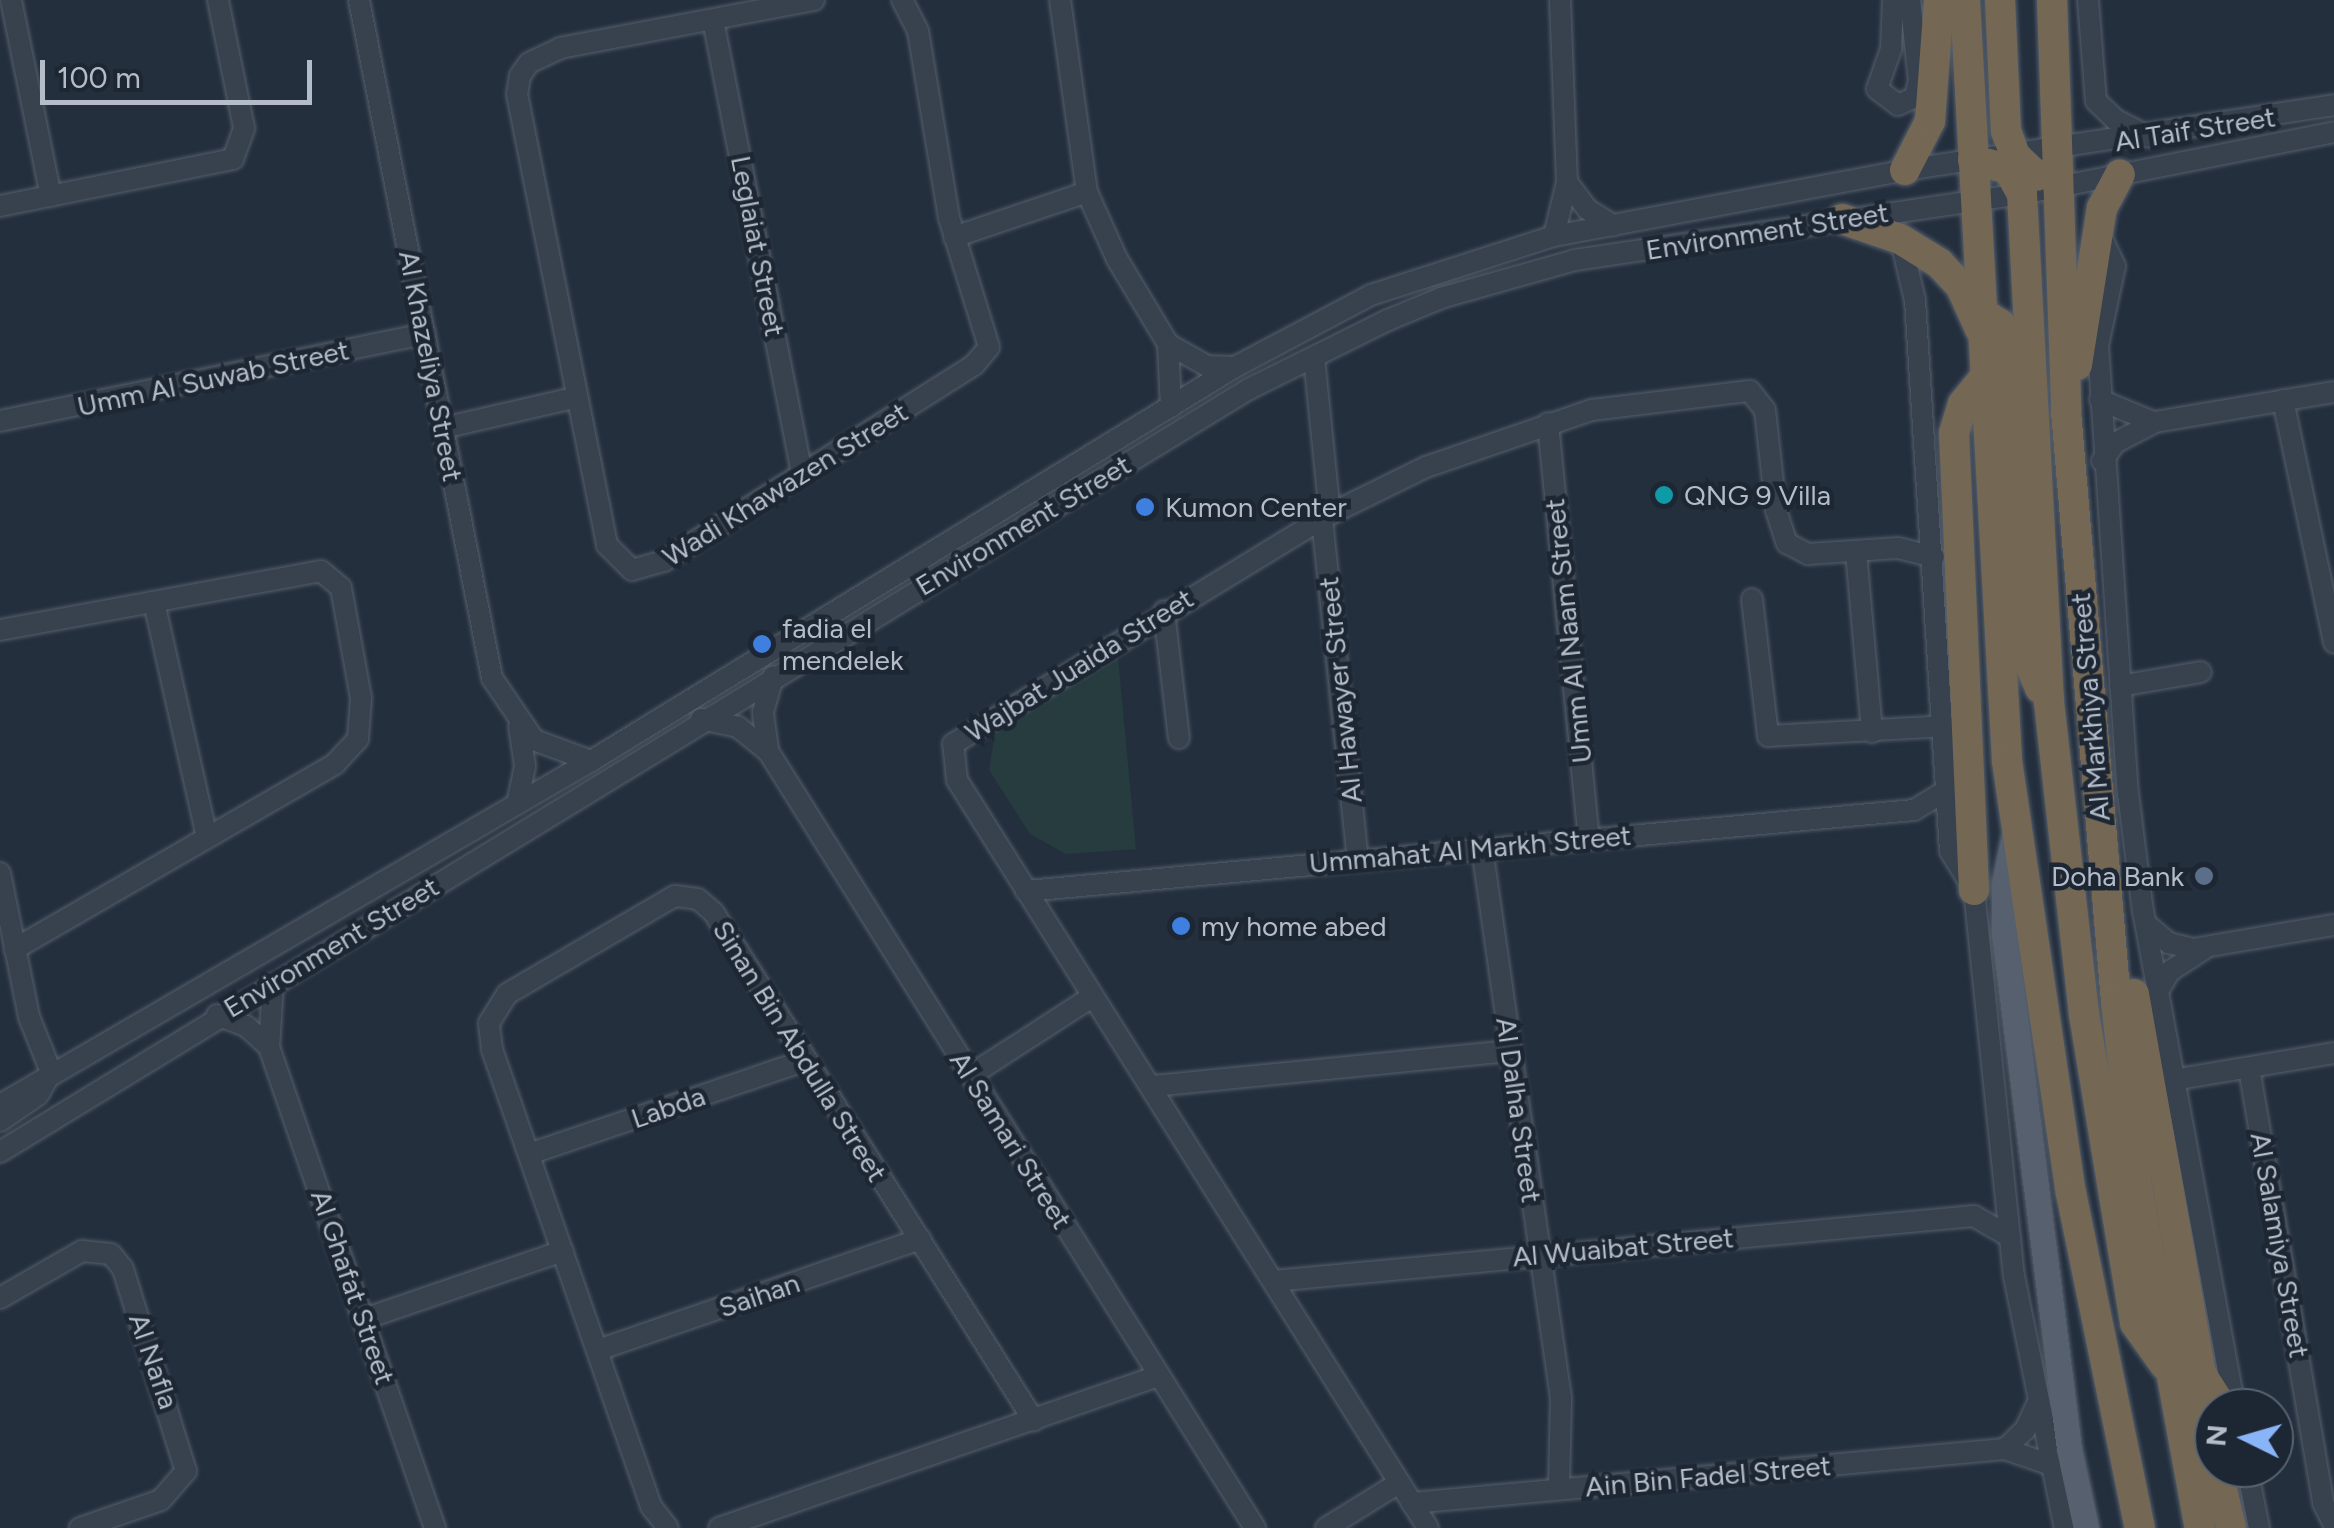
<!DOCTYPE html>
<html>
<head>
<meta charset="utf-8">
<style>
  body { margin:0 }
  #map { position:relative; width:2334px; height:1528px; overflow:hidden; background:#242f3e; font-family:Figtree,sans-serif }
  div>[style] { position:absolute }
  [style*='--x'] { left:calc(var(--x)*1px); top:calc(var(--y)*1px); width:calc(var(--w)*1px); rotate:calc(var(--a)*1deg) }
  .green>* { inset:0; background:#263c3f }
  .roads { filter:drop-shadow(0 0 2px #565f6c) drop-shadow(0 0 2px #565f6c) }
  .minor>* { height:20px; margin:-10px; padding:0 10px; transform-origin:10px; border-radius:10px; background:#38414e }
  .major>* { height:25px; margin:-12.5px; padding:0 12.5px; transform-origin:12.5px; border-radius:12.5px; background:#56606e }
  .highway>* { height:30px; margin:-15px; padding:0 15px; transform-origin:15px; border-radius:15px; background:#746855 }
  .dots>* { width:28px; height:28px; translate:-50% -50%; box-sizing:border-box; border:5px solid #1d2633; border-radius:50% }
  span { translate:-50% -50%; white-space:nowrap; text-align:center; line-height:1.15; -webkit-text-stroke:9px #1d2633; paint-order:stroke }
  .street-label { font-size:28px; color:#b4bcc9 }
  .poi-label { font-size:28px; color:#b4bcc9 }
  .left { translate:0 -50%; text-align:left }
  .right { translate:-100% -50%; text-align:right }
  .north { position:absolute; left:2194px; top:1388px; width:100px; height:100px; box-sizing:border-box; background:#1d2633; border:2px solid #59626f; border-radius:50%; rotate:275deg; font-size:28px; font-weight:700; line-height:40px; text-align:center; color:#b4bcc9 }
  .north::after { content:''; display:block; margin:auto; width:35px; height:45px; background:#8ab4f8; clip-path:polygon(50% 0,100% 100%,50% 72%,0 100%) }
  .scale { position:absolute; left:40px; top:60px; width:272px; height:45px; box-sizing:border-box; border:5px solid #b4bcc9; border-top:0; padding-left:12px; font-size:30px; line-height:35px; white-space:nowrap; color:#b4bcc9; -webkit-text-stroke:8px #1d2633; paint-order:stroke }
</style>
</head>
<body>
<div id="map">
  <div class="green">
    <div style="clip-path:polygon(1118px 658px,1136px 849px,1066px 854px,1030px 834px,989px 770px,996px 727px)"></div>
  </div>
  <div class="roads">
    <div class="minor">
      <div style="--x:11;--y:0;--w:200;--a:78.5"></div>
      <div style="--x:359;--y:0;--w:691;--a:78.9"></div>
      <div style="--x:492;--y:678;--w:75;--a:55.9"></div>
      <div style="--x:534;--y:740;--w:61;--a:20.2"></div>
      <div style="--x:814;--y:0;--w:258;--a:169.3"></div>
      <div style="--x:561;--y:48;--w:35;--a:155"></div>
      <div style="--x:529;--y:63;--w:16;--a:125"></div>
      <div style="--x:520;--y:76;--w:18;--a:99"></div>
      <div style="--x:517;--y:94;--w:460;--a:78.7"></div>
      <div style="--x:607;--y:545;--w:35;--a:45"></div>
      <div style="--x:632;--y:570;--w:33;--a:-16"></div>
      <div style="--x:664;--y:561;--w:367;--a:-32.3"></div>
      <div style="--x:974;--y:365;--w:23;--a:-50"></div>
      <div style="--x:989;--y:347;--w:135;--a:-107.2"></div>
      <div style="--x:949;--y:218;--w:190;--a:-99.4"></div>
      <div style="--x:918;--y:31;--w:35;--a:-117"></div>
      <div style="--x:1060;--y:0;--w:194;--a:82"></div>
      <div style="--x:1087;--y:192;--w:73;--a:65.9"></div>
      <div style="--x:1117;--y:259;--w:99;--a:59"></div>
      <div style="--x:1168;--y:344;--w:63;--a:87.3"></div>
      <div style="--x:1893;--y:0;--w:49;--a:92.3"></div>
      <div style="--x:1891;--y:49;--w:42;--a:109.3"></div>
      <div style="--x:1877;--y:89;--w:26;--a:37"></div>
      <div style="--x:1898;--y:105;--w:19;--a:-25"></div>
      <div style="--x:1915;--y:97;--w:16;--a:-76"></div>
      <div style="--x:1919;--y:81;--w:81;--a:-96.3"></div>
      <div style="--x:2088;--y:0;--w:101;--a:85.5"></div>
      <div style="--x:2096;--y:101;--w:28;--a:44"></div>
      <div style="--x:2116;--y:120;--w:37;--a:27"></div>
      <div style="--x:713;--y:20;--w:462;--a:78.9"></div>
      <div style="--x:1567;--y:182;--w:34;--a:53"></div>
      <div style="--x:1587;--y:209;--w:31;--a:32"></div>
      <div style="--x:0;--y:206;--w:238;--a:-11.4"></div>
      <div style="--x:233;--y:159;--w:33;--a:-70"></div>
      <div style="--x:244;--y:128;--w:131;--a:-101.5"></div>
      <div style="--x:2099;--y:232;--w:38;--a:65"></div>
      <div style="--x:2115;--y:266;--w:81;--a:102.1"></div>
      <div style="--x:2098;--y:345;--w:449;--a:86.2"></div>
      <div style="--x:2128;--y:793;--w:119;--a:82.8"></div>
      <div style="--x:2143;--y:911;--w:505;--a:79.51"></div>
      <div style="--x:1554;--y:236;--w:56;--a:-76.5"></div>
      <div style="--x:1567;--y:182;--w:182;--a:-92.2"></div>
      <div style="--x:954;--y:237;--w:140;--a:-18.7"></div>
      <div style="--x:1901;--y:241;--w:61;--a:76.7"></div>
      <div style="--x:1915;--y:300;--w:552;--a:86.37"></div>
      <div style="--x:1950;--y:851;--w:46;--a:58.4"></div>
      <div style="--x:1974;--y:890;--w:388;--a:84.1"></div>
      <div style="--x:2014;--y:1276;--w:257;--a:78.6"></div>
      <div style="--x:1168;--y:344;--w:45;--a:29.4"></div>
      <div style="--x:1207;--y:366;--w:28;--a:2"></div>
      <div style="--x:1314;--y:357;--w:158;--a:84.2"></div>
      <div style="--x:2100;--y:400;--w:57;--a:22.5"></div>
      <div style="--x:2283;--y:400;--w:248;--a:78.1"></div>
      <div style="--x:0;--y:421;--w:434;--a:-11.6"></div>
      <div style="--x:1548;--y:423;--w:417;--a:84.4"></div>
      <div style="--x:443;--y:428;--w:134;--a:-12.9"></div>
      <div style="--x:2102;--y:461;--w:22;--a:-54"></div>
      <div style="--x:2115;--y:443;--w:45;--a:-27.7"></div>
      <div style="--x:2155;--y:422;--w:181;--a:-9.5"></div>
      <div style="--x:1322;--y:519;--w:343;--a:84"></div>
      <div style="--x:1856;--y:552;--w:181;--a:84.9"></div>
      <div style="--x:1752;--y:599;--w:138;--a:83.3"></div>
      <div style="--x:1768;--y:736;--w:179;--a:-3.2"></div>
      <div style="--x:154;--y:602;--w:241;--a:77.3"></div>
      <div style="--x:1164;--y:611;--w:128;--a:83.3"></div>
      <div style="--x:0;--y:630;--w:326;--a:-10.4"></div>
      <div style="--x:321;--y:571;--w:26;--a:40"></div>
      <div style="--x:341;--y:588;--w:112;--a:79.7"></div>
      <div style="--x:361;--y:698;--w:41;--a:94.2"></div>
      <div style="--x:358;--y:739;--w:34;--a:133"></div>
      <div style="--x:335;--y:764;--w:370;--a:150"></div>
      <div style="--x:2120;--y:686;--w:82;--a:-9.8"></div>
      <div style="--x:701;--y:719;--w:38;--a:12"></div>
      <div style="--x:738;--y:727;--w:38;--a:39"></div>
      <div style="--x:768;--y:751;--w:917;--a:57.92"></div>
      <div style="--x:768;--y:749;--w:37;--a:-98"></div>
      <div style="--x:763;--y:712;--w:37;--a:-74"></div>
      <div style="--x:517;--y:804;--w:39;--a:-78"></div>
      <div style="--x:525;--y:766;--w:40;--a:-98.5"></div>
      <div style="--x:1482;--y:848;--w:556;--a:81.83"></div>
      <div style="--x:1561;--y:1398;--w:91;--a:91.3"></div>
      <div style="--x:0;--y:873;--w:147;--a:78.6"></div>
      <div style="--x:29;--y:1017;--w:59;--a:68.2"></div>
      <div style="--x:51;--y:1072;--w:26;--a:119"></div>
      <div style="--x:38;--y:1095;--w:46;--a:145.6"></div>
      <div style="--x:1026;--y:891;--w:892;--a:-5.21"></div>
      <div style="--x:1914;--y:810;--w:41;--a:-31"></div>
      <div style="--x:2146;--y:924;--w:30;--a:40"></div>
      <div style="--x:2169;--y:943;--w:25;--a:14"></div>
      <div style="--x:2193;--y:949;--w:143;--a:-9.7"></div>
      <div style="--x:273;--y:984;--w:63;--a:93.6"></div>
      <div style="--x:269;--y:1047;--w:509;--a:70.96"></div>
      <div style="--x:2158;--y:991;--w:23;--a:-59"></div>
      <div style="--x:2170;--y:971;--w:40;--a:-32.9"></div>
      <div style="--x:217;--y:1015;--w:31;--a:21"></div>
      <div style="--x:246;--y:1026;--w:31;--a:42"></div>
      <div style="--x:2249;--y:1068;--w:441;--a:80.3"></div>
      <div style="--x:2323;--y:1503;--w:25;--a:63"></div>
      <div style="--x:971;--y:1075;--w:145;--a:-32.9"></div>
      <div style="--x:2173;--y:1080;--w:163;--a:-9.5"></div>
      <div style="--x:1153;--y:1086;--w:359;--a:-5.6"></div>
      <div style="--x:0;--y:1105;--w:684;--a:-30.2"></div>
      <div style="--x:591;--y:761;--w:755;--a:-31.46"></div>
      <div style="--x:1235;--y:367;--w:154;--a:-27.9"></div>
      <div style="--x:1371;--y:295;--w:192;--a:-17.9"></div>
      <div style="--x:1554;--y:236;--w:357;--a:-10.6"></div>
      <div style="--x:1905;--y:170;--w:434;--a:-8.6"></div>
      <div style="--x:0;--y:1152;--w:1464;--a:-31.42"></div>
      <div style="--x:1249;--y:389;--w:155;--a:-26.4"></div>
      <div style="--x:1388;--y:320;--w:57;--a:-22.5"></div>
      <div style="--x:1441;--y:298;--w:139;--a:-15.8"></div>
      <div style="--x:1575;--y:260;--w:452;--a:-8.4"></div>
      <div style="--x:2022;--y:194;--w:318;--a:-11.2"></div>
      <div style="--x:529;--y:1154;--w:293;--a:-18.7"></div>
      <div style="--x:1273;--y:1281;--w:704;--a:-5.3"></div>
      <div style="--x:1974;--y:1216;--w:42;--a:30.3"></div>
      <div style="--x:0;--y:1298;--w:95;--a:-29.8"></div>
      <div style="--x:82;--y:1251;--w:29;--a:6"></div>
      <div style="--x:111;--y:1254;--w:19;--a:51"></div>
      <div style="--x:123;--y:1269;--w:212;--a:72.7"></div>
      <div style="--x:186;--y:1471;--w:38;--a:131"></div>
      <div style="--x:161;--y:1500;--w:86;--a:160.9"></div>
      <div style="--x:364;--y:1319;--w:210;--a:-18.9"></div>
      <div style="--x:598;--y:1350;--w:341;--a:-19"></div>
      <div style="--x:2005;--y:1449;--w:28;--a:-44"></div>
      <div style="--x:2025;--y:1430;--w:29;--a:-65"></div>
      <div style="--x:2247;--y:1468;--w:61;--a:78.7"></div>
      <div style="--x:1412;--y:1503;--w:595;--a:-5.2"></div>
      <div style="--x:2005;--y:1449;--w:46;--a:19.2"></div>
      <div style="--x:668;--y:1528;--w:28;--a:-128"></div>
      <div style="--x:651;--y:1506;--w:484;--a:-109.2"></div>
      <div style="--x:492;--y:1049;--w:26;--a:-97"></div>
      <div style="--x:489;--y:1023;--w:34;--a:-58"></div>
      <div style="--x:507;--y:994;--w:194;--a:-30.3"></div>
      <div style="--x:675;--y:896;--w:23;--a:7"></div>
      <div style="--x:698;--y:899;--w:21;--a:41"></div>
      <div style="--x:714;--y:913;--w:600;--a:57.79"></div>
      <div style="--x:719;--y:1528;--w:466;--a:-19.1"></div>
      <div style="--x:1326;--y:1528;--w:86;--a:-31.7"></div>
      <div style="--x:1428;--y:1528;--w:884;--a:-122.2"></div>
      <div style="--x:957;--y:780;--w:36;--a:-96"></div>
      <div style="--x:953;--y:744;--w:442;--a:-31.4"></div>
      <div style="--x:1330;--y:514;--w:107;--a:-26.1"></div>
      <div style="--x:1426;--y:467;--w:176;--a:-19"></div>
      <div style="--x:1592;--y:410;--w:159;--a:-6.9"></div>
      <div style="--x:1750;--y:391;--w:24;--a:52"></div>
      <div style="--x:1765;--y:410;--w:101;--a:83.7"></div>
      <div style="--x:1776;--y:510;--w:35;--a:72"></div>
      <div style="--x:1787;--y:543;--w:24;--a:28"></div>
      <div style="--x:1808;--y:554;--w:90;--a:-3.8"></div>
      <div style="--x:1898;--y:548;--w:37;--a:14"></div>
    </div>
    <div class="major">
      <div style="--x:2014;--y:836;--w:49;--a:101.8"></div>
      <div style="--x:2004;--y:884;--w:49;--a:90"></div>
      <div style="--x:2004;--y:933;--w:520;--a:82.82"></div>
      <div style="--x:2069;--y:1449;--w:81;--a:77.9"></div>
    </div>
    <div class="highway">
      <div style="--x:1965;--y:0;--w:762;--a:86.84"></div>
      <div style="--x:2007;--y:761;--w:437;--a:81.6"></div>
      <div style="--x:2071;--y:1193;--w:342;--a:78.4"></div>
      <div style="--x:2000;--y:0;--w:131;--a:87.4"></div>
      <div style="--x:2006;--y:131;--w:26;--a:69"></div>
      <div style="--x:2015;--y:155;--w:30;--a:44"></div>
      <div style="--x:2052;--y:0;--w:411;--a:88"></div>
      <div style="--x:2066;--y:411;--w:593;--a:85.16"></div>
      <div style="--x:2116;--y:1002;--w:185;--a:83.5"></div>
      <div style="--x:2137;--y:1186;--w:348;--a:79.6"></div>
      <div style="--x:1973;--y:160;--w:36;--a:14"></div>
      <div style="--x:2008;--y:169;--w:29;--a:61"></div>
      <div style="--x:2022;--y:194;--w:509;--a:86.96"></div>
      <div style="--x:2049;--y:702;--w:314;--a:83.6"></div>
      <div style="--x:2084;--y:1014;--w:313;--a:80.6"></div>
      <div style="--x:2135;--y:1323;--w:52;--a:54.5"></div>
      <div style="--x:1905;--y:170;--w:55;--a:-63"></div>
      <div style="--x:1930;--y:121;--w:121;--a:-85.7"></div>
      <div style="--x:1842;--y:219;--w:61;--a:19"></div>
      <div style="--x:1900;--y:239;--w:46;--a:31.6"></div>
      <div style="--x:1939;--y:263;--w:33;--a:47"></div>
      <div style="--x:1961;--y:287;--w:46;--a:65.7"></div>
      <div style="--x:1980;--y:329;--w:15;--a:-48"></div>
      <div style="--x:1990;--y:318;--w:12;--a:31"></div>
      <div style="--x:2000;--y:324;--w:330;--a:85.7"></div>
      <div style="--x:2025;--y:653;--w:38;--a:67"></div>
      <div style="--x:2077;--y:365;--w:159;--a:-81"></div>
      <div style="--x:2102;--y:208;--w:38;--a:-62"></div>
      <div style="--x:1974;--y:890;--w:457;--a:-92.5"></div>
      <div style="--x:1954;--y:433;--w:30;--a:-73"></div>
      <div style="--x:1963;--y:404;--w:28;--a:-51"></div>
      <div style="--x:2134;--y:994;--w:386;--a:80"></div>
      <div style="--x:2201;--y:1374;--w:40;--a:57.1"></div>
      <div style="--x:2202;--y:1383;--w:72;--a:80.4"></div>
      <div style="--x:2217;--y:1468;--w:62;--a:76.9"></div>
    </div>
  </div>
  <div class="dots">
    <div style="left:1664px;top:495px;background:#0f9aa8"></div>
    <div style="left:1145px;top:507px;background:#3f7fe0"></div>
    <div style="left:762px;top:644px;background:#3f7fe0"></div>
    <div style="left:2204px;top:876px;background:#5c6f8a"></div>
    <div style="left:1181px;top:926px;background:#3f7fe0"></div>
  </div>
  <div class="street-label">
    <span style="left:2195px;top:129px;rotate:-9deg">Al Taif Street</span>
    <span style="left:1767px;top:231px;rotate:-9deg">Environment Street</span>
    <span style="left:758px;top:246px;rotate:79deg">Leglaiat Street</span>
    <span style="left:431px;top:366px;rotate:79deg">Al Khazeliya Street</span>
    <span style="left:213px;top:378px;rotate:-12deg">Umm Al Suwab Street</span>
    <span style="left:785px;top:484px;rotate:-32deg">Wadi Khawazen Street</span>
    <span style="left:1023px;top:525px;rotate:-31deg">Environment Street</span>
    <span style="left:1568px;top:631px;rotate:-96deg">Umm Al Naam Street</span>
    <span style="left:1079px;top:665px;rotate:-32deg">Wajbat Juaida Street</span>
    <span style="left:1340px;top:690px;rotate:-96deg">Al Hawayer Street</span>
    <span style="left:2090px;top:707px;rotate:-95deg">Al Markhiya Street</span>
    <span style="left:1470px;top:849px;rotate:-5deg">Ummahat Al Markh Street</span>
    <span style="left:331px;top:947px;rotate:-31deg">Environment Street</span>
    <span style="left:800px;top:1051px;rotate:58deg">Sinan Bin Abdulla Street</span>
    <span style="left:668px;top:1107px;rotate:-19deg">Labda</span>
    <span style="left:1519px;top:1110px;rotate:82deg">Al Dalha Street</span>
    <span style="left:1011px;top:1140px;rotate:58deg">Al Samari Street</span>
    <span style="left:2280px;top:1245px;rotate:80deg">Al Salamiya Street</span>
    <span style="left:1623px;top:1247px;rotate:-5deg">Al Wuaibat Street</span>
    <span style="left:353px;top:1287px;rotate:71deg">Al Ghafat Street</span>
    <span style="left:759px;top:1295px;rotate:-19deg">Saihan</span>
    <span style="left:154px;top:1361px;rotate:71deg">Al Nafla</span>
    <span style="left:1708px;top:1476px;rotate:-5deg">Ain Bin Fadel Street</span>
  </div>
  <div class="poi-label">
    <span class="left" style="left:1684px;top:495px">QNG 9 Villa</span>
    <span class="left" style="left:1165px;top:507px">Kumon Center</span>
    <span class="left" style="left:782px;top:644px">fadia el<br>mendelek</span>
    <span class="right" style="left:2184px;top:876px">Doha Bank</span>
    <span class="left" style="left:1201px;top:926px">my home abed</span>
  </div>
  <div class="north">N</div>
  <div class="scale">100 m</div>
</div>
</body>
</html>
